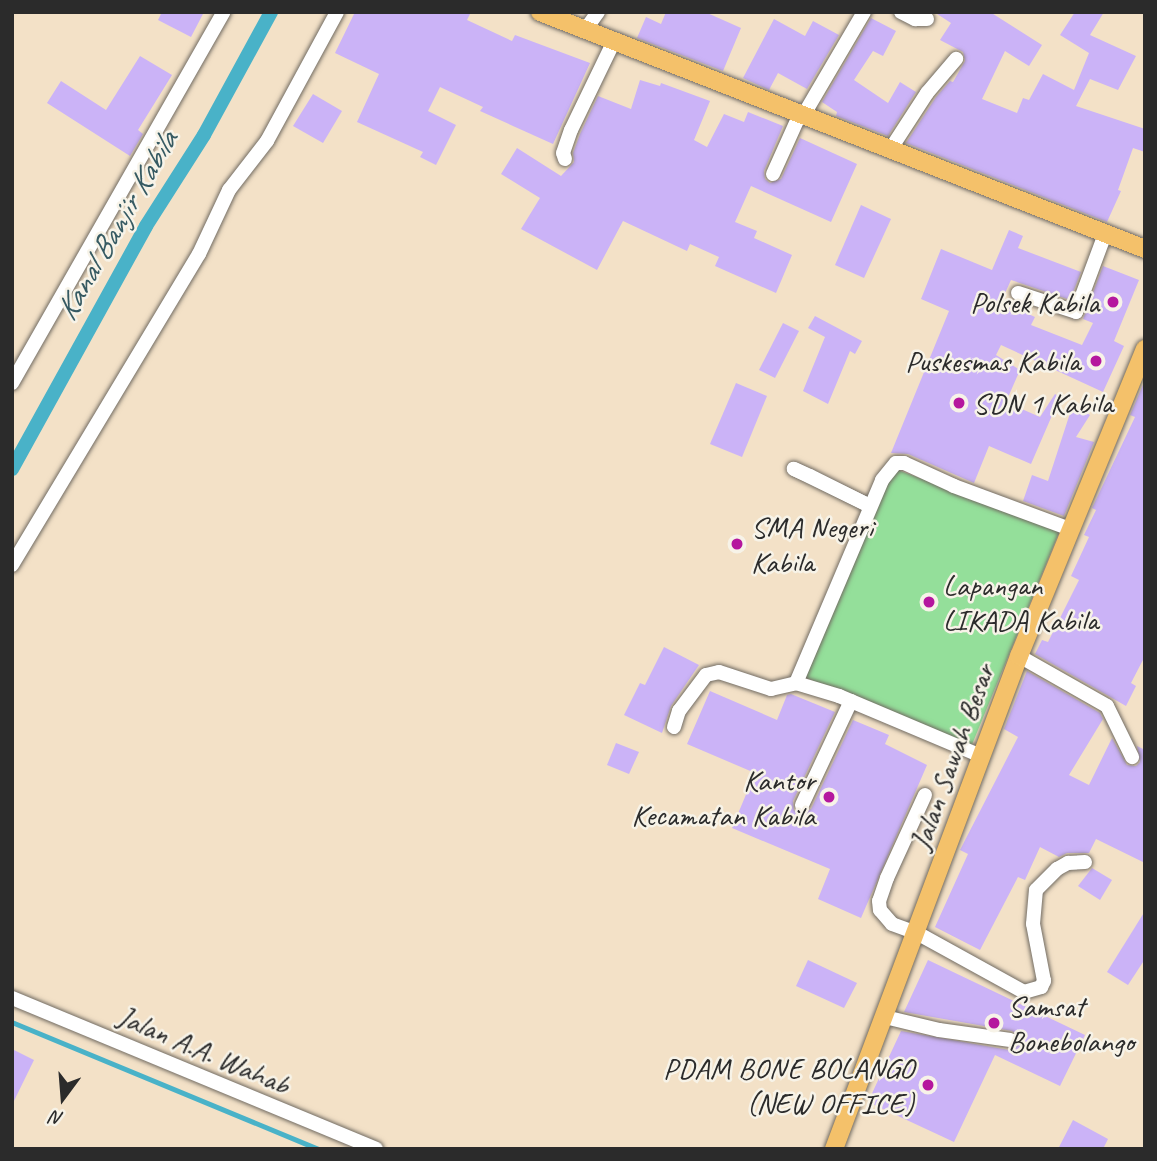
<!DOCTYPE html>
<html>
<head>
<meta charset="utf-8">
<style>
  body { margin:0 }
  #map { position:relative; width:1157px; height:1161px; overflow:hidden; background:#f3e1c7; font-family:Caveat,sans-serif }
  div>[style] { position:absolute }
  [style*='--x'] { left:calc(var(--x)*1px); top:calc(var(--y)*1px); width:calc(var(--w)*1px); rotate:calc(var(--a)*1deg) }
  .green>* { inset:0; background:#94df9a }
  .stream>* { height:4.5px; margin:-2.25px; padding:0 2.25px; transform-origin:2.25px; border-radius:2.25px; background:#49b2c8 }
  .canal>* { height:14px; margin:-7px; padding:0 7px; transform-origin:7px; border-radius:7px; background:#49b2c8 }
  .building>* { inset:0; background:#cbb3f7 }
  .roads { filter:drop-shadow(0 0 2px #716b62) drop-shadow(0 0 2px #716b62) }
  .minor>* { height:14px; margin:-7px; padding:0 7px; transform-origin:7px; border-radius:7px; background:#fff }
  .major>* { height:18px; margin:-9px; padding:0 9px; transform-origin:9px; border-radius:9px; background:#f4c16a }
  .dots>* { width:19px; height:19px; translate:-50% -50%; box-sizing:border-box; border:4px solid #f7f3e8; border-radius:50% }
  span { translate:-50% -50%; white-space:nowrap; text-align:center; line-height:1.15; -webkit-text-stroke:5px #f7f3e8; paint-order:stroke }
  .poi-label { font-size:30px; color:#2b2b2b }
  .right { translate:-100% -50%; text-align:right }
  .left { translate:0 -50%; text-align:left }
  .street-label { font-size:30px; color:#2b2b2b }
  .water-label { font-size:32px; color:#365a62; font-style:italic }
  .frame { position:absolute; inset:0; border:14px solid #2b2b2b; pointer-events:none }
  .north { position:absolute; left:28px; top:1063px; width:70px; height:70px; -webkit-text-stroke:5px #f7f3e8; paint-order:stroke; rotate:196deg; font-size:19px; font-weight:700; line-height:28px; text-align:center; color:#2b2b2b }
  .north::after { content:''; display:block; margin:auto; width:24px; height:32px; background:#2b2b2b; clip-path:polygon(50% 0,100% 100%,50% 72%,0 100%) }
</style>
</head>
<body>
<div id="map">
  <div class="green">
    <div style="clip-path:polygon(887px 466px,1060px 530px,971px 747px,797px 674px)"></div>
  </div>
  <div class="stream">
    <div style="--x:12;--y:1022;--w:331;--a:22.5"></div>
  </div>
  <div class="canal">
    <div style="--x:12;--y:469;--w:277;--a:-61.1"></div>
    <div style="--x:146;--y:226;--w:108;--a:-57.5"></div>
    <div style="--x:204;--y:135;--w:140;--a:-61.4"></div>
  </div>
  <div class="building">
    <div style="clip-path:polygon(162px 12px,204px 12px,191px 37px,158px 20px)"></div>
    <div style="clip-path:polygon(355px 12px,471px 12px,467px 20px,512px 41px,515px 35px,590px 63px,553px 144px,480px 111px,483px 107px,440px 87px,428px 111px,456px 125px,436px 165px,420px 157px,423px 152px,357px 122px,379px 74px,335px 53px)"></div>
    <div style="clip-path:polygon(666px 12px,705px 12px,741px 28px,723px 71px,637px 38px,646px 17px,661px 24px)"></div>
    <div style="clip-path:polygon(934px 12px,990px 12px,1042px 45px,1029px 66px,1005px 51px,982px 99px,1017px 113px,1023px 98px,1029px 100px,1043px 74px,1074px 90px,1089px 53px,1060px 35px,1075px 12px,1104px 12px,1090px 35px,1136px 56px,1118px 90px,1090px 79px,1076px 106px,1145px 129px,1145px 152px,1133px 148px,1118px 190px,1121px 191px,1107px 222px,906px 143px,936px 97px,950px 81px,953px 82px,965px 61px,963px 52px,940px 40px,951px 23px)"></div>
    <div style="clip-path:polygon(871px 18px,896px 31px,883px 56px,873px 51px,854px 80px,888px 103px,900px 82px,916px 92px,888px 136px,836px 116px,837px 112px,822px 102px)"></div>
    <div style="clip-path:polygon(774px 19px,805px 36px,813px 21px,839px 35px,807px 89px,778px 73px,769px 90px,743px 78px)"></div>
    <div style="clip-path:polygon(140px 56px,172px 75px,138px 130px,143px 134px,130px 156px,47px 103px,61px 81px,106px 110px)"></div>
    <div style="clip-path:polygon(640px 80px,660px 86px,661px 83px,710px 101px,694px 140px,707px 147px,724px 114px,744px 122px,748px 112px,783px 126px,764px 171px,765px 179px,770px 183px,781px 179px,800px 138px,857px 164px,831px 222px,751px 186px,735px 222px,757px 231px,754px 238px,792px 255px,776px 293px,715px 266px,719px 257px,690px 244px,687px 251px,623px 221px,597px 270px,521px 229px,540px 198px,501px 174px,517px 148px,561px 176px,574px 162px,573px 153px,580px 134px,598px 96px,631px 109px)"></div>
    <div style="clip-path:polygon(313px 94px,342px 111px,323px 143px,293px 126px)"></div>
    <div style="clip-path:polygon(861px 205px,891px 219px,864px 278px,835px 265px)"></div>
    <div style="clip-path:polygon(1009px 230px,1023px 236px,1018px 248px,1081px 272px,1070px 300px,1011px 280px,1001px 302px,1035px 317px,1031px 325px,1082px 345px,1093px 323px,1083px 319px,1103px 266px,1139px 280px,1114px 341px,1124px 346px,1103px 392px,1001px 345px,996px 355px,1020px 370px,1006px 402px,1040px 417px,1055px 394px,1060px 397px,1031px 464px,989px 446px,974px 483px,908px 454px,891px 453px,949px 311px,921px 299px,941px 249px,992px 270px)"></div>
    <div style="clip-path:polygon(815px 316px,862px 341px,855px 354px,850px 351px,828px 404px,803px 391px,825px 337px,808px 328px)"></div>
    <div style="clip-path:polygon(783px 323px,799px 331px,775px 378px,759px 370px)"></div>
    <div style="clip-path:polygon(1145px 380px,1145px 656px,1131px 683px,1136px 686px,1126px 706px,1035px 654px,1042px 640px,1048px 642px,1079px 580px,1071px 576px,1089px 537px,1084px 535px,1096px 510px,1092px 508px,1135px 417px,1130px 415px)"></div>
    <div style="clip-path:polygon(736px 383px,767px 396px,742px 457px,710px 444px)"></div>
    <div style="clip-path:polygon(1073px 404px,1090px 415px,1076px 437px,1094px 442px,1064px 516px,1023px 501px,1032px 475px,1048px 481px)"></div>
    <div style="clip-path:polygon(664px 647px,699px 665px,671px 706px,662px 733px,624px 715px,640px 683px,645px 685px)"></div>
    <div style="clip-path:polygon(1027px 671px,1100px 713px,1103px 719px,1069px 775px,1089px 785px,1112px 738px,1127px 765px,1136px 766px,1140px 762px,1137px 746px,1145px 750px,1145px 863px,1096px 839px,1089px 853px,1067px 853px,1059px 857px,1040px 847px,1025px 880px,1018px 877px,980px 950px,935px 927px,968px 854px,960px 850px,1018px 737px,1004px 729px)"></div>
    <div style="clip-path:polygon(710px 691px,777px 720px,787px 695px,791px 694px,835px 712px,793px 801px,794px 810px,799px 814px,811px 809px,853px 720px,889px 735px,885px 744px,927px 765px,861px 918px,818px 899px,830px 869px,732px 828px,755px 773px,687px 744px)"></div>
    <div style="clip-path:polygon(616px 743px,639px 752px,629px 774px,607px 765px)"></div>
    <div style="clip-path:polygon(1092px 868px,1112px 880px,1100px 900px,1078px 886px)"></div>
    <div style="clip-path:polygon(1145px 911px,1145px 959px,1128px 985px,1107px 972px)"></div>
    <div style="clip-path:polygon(808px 960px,857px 983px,844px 1008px,796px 986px)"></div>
    <div style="clip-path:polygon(928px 960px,1085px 1035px,1060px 1086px,995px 1055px,954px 1142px,868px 1102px,901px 1031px,1009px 1050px,1018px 1045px,1019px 1037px,1012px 1031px,904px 1012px)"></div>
    <div style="clip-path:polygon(12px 1049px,34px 1060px,12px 1105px)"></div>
    <div style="clip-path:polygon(1073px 1120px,1108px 1139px,1103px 1149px,1058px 1149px)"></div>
  </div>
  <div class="roads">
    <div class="minor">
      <div style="--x:901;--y:12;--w:16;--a:27"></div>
      <div style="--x:915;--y:19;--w:12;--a:0"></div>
      <div style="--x:585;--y:30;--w:22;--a:-54"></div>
      <div style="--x:803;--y:116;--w:121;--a:-59.6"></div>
      <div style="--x:890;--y:150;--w:68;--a:-57"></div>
      <div style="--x:927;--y:93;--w:45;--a:-49.5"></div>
      <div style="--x:565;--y:159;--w:6;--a:-108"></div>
      <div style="--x:563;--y:153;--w:24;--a:-71"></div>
      <div style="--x:571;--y:130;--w:99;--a:-64.2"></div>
      <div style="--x:773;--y:174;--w:66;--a:-65.8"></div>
      <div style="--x:1018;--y:293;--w:61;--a:18.1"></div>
      <div style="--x:1076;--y:312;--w:83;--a:-69.6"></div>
      <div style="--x:12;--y:383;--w:427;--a:-60.3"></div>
      <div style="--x:794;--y:469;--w:17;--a:24"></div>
      <div style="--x:810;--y:476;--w:67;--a:26.6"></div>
      <div style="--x:870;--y:506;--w:85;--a:-154"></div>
      <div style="--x:12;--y:565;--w:363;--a:-59"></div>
      <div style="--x:199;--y:254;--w:71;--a:-64.9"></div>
      <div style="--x:229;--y:190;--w:62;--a:-52.2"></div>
      <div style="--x:267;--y:141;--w:147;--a:-61.5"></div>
      <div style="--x:1019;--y:656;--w:101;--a:29.6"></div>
      <div style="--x:1107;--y:706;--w:57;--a:63.9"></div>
      <div style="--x:796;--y:683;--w:220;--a:-67"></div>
      <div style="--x:882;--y:480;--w:22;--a:-51"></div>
      <div style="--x:896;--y:463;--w:8;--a:0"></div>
      <div style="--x:904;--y:463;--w:55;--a:24.7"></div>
      <div style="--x:954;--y:486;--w:124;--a:20.3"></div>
      <div style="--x:674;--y:727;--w:17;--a:-73"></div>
      <div style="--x:679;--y:711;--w:45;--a:-53.1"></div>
      <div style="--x:706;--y:675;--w:13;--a:-13"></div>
      <div style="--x:719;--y:672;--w:55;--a:18.1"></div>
      <div style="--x:771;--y:689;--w:26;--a:-13"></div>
      <div style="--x:796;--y:683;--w:45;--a:16.8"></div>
      <div style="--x:839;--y:696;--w:154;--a:22.9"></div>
      <div style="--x:925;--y:795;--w:91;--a:114.6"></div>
      <div style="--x:887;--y:878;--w:24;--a:109"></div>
      <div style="--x:879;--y:901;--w:9;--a:84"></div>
      <div style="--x:880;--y:910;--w:18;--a:49"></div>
      <div style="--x:892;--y:924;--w:27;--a:20"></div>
      <div style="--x:917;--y:933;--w:122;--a:28.9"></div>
      <div style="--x:1024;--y:992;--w:18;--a:-16"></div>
      <div style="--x:1041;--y:987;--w:7;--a:-63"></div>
      <div style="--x:1044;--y:981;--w:58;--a:-100.9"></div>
      <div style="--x:1033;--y:924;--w:34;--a:-85"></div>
      <div style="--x:1036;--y:890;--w:30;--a:-45"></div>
      <div style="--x:1057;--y:869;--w:13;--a:-29"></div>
      <div style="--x:1068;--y:863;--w:17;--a:-3"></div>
      <div style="--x:802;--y:805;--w:115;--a:-64.8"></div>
      <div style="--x:12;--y:998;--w:394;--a:22.5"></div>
      <div style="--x:885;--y:1017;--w:56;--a:13.5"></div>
      <div style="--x:939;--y:1030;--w:72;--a:8"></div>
    </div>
    <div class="major">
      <div style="--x:540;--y:12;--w:650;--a:21.39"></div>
      <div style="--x:834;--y:1149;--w:527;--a:-69.43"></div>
      <div style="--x:1019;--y:656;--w:332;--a:-67.7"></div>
    </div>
  </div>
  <div class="dots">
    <div style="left:1113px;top:302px;background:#b5179e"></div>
    <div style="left:1096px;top:361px;background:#b5179e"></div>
    <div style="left:959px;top:403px;background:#b5179e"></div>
    <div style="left:737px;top:544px;background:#b5179e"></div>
    <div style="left:929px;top:602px;background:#b5179e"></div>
    <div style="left:829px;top:797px;background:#b5179e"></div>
    <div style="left:994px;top:1023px;background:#b5179e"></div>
    <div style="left:928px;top:1085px;background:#b5179e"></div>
  </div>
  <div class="poi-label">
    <span class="right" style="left:1099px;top:302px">Polsek Kabila</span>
    <span class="right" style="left:1080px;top:361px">Puskesmas Kabila</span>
    <span class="left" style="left:973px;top:403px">SDN 1 Kabila</span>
    <span class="left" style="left:751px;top:544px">SMA Negeri<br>Kabila</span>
    <span class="left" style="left:943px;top:602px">Lapangan<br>LIKADA Kabila</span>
    <span class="right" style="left:815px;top:797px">Kantor<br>Kecamatan Kabila</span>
    <span class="left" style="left:1008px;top:1023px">Samsat<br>Bonebolango</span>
    <span class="right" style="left:914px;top:1085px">PDAM BONE BOLANGO<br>(NEW OFFICE)</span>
  </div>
  <div class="street-label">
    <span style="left:952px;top:757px;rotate:-70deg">Jalan Sawah Besar</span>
    <span style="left:204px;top:1050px;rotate:23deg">Jalan A.A. Wahab</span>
  </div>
  <div class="water-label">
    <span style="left:117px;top:226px;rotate:-60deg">Kanal Banjir Kabila</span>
  </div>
  <div class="frame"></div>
  <div class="north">N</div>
</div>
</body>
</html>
